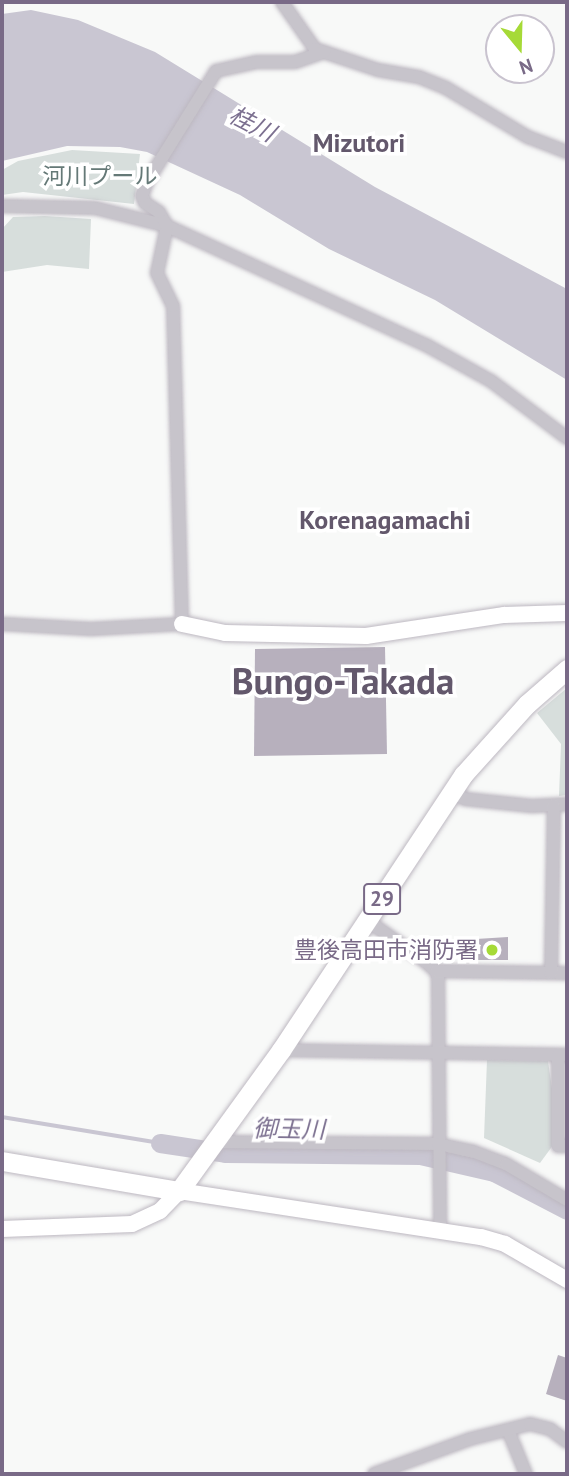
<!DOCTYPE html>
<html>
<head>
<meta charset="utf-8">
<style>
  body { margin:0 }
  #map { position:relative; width:569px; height:1476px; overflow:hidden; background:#f8f9f8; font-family:"PT Sans","Noto Sans JP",sans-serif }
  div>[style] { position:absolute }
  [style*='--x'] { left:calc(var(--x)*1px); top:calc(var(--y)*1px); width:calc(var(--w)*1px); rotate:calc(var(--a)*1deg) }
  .green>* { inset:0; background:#d7dedc }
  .water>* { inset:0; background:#c9c6d2 }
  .stream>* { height:3.5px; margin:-1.75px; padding:0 1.75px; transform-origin:1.75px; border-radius:1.75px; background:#c9c6d2 }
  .river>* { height:19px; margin:-9.5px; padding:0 9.5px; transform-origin:9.5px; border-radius:9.5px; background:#c9c6d2 }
  .building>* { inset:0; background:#b7b0bd }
  .roads { filter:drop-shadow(0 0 2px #bdb8c1) drop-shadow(0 0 2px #bdb8c1) }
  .street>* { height:12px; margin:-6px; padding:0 6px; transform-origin:6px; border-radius:6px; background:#c7c4cb }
  .secondary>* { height:16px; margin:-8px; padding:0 8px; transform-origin:8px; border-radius:8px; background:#fff }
  .primary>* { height:19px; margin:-9.5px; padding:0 9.5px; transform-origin:9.5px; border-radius:9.5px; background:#fff }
  .dots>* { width:19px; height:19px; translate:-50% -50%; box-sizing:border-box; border:4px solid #fff; border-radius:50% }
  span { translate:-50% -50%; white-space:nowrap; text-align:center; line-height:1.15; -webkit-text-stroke:7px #fff; paint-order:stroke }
  .shield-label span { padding:2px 5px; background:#fff; border:2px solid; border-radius:5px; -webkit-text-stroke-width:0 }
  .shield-label { font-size:21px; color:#796a87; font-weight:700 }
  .park-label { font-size:23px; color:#657977 }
  .poi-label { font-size:23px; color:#796a87 }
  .right { translate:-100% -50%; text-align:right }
  .water-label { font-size:24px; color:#7c7090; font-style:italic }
  .quarter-label { font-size:26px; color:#63586c; font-weight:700 }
  .town-label { font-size:37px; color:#63586c; font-weight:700 }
  .frame { position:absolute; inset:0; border:4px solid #796a87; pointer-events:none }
  .north { position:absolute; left:485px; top:14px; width:70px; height:70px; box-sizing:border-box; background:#fff; border:2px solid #c9c3cf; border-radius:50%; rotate:161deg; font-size:19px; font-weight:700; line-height:28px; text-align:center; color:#796a87 }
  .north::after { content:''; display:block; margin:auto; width:24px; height:32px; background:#a6da37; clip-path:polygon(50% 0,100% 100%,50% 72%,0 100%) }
</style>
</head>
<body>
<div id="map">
  <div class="green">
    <div style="clip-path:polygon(72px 150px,140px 154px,134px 204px,23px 192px,2px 195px,2px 170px,18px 161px)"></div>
    <div style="clip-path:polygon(45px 216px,91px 219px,89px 269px,47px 265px,2px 272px,2px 229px,13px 217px)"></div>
    <div style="clip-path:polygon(567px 688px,567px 795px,559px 796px,561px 744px,537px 713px)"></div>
    <div style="clip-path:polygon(487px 1060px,548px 1061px,559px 1137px,540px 1163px,484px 1138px)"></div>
  </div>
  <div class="water">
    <div style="clip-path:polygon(31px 10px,78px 20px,155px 52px,375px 187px,567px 289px,567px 380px,435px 300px,329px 249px,240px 195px,147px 152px,120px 147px,67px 146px,2px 161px,2px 14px)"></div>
  </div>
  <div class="stream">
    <div style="--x:2;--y:1117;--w:160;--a:9.3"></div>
  </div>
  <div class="river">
    <div style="--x:160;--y:1143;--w:66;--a:8.7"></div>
    <div style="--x:225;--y:1153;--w:195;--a:0.6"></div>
    <div style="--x:420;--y:1155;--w:76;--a:12.9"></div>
    <div style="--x:494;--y:1172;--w:82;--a:27.5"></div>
  </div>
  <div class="building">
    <div style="clip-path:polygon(385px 647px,387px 754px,254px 756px,255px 649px)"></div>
    <div style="clip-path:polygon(508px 937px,508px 960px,475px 960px,476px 939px)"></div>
    <div style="clip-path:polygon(558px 1355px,567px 1358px,567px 1401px,546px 1394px)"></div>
  </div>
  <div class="roads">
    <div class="street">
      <div style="--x:282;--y:2;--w:57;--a:54.9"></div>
      <div style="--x:315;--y:49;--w:66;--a:18.4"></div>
      <div style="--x:378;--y:70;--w:42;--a:9.7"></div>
      <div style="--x:419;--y:77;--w:29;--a:22"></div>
      <div style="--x:446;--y:88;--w:96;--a:30.9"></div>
      <div style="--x:528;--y:137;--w:42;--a:21"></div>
      <div style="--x:2;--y:206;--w:93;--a:1.2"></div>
      <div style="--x:95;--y:208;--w:74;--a:14"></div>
      <div style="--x:167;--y:226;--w:285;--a:24.7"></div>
      <div style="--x:426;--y:345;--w:74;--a:29"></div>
      <div style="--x:491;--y:381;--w:95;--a:36.9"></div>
      <div style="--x:2;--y:624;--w:89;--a:3.2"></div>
      <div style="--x:91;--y:629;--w:91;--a:-3.1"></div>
      <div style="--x:182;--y:624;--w:318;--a:-91.6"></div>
      <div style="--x:173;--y:306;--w:37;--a:-116"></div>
      <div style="--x:157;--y:273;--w:48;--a:-78"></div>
      <div style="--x:167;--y:226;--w:16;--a:-120"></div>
      <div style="--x:159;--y:212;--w:17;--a:-147"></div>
      <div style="--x:145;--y:203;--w:8;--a:-113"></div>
      <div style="--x:142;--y:196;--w:15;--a:-70"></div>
      <div style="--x:147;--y:182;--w:131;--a:-58.1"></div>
      <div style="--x:216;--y:71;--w:42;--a:-12.4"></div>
      <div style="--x:257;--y:62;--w:38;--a:0"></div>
      <div style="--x:295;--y:62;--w:31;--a:-19"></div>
      <div style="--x:451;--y:791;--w:16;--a:30"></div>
      <div style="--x:465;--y:799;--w:67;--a:6"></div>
      <div style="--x:532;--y:806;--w:35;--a:-3"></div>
      <div style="--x:368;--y:921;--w:71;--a:35.3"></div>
      <div style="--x:426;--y:962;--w:13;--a:42"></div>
      <div style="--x:436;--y:971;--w:6;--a:72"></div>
      <div style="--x:438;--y:977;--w:254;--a:89.5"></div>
      <div style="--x:436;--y:971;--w:131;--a:0.9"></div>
      <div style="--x:551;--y:973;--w:168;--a:-89"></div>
      <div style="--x:281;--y:1050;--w:286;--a:1"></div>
      <div style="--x:558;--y:1055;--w:91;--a:90"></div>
      <div style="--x:558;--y:1146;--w:9;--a:0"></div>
      <div style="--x:216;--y:1142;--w:222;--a:0.5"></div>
      <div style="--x:438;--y:1144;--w:35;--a:12"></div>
      <div style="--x:472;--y:1151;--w:36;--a:21"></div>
      <div style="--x:506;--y:1164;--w:71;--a:30.5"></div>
      <div style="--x:508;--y:1430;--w:48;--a:67.8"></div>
      <div style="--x:374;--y:1474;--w:102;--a:-20"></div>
      <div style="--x:470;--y:1439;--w:62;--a:-14"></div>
      <div style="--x:530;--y:1424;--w:21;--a:14"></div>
      <div style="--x:550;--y:1429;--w:21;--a:37"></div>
    </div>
    <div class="secondary">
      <div style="--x:182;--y:624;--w:44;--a:11.8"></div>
      <div style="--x:225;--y:633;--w:141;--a:1.2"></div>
      <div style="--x:366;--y:636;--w:140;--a:-8.7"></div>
      <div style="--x:504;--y:615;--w:63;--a:-1.8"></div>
      <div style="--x:2;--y:1229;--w:130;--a:-2.2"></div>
      <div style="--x:132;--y:1224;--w:31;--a:-25"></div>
      <div style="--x:160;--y:1211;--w:28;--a:-46"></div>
      <div style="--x:179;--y:1191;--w:305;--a:8.7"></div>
      <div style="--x:481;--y:1237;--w:25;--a:16"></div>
      <div style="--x:505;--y:1244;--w:72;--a:30.1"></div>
    </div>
    <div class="primary">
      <div style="--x:2;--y:1161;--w:180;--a:9.6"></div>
      <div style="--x:179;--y:1191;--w:174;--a:-54.1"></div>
      <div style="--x:281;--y:1050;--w:330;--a:-56.5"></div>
      <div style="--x:463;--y:775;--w:96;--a:-48"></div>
      <div style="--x:527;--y:704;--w:53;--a:-41.2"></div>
    </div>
  </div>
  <div class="dots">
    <div style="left:492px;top:950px;background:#a6da37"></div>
  </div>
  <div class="shield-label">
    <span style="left:382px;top:899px">29</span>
  </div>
  <div class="park-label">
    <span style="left:100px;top:176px">河川プール</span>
  </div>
  <div class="poi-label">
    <span class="right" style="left:478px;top:950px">豊後高田市消防署</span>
  </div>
  <div class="water-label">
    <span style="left:252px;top:124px;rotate:27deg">桂川</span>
    <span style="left:289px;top:1129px;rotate:1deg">御玉川</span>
  </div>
  <div class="quarter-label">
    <span style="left:359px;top:143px">Mizutori</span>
    <span style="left:385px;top:520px">Korenagamachi</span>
  </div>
  <div class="town-label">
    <span style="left:343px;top:680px">Bungo-Takada</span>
  </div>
  <div class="frame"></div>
  <div class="north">N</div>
</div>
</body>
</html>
